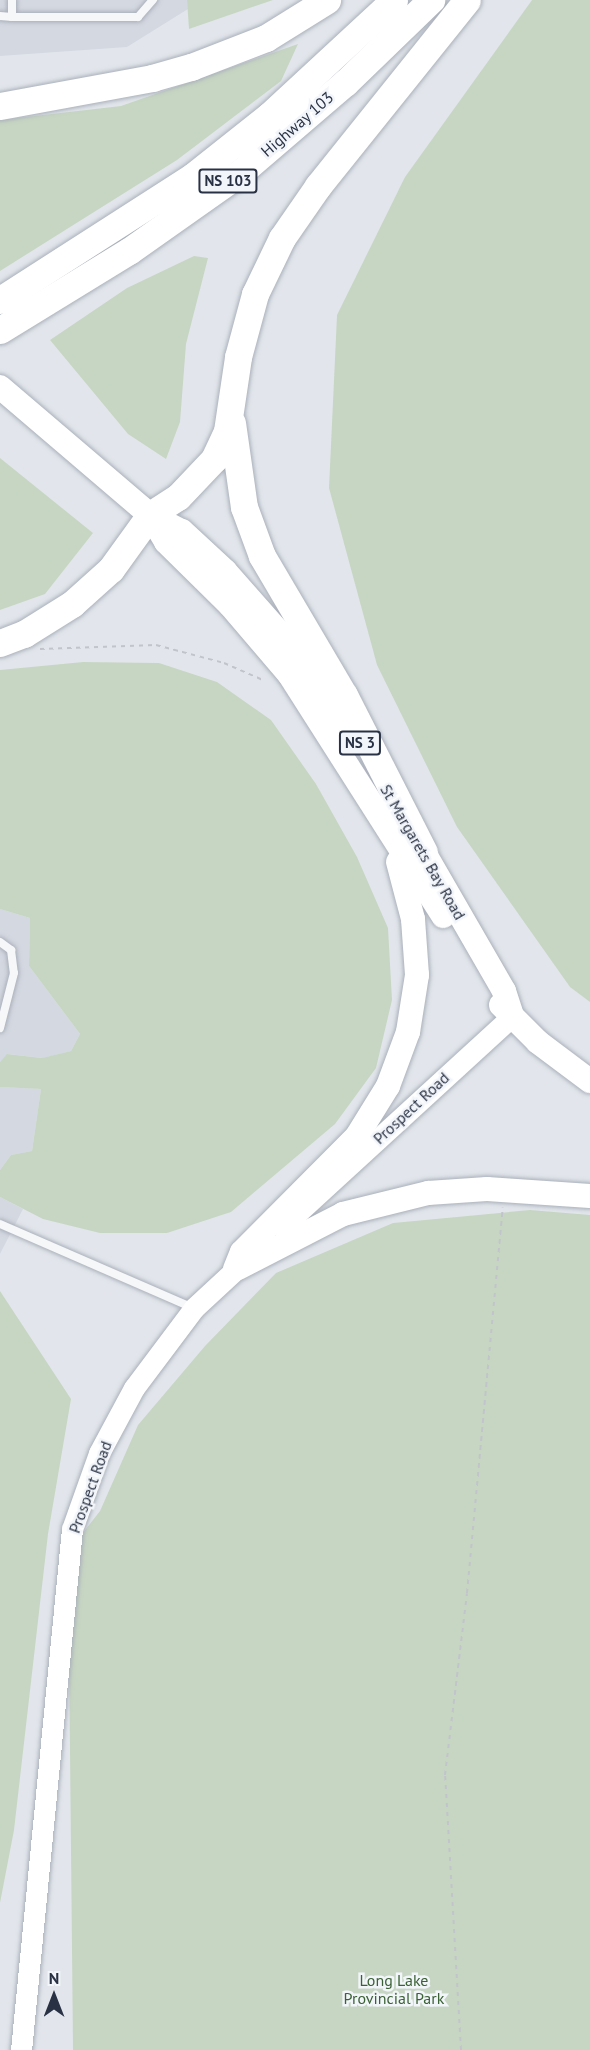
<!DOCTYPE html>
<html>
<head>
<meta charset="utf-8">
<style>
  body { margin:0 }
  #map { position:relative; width:590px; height:2050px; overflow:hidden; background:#e2e6ec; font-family:"PT Sans",sans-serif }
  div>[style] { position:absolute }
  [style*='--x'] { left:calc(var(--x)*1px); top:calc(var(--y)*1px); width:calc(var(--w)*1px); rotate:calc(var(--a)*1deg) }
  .built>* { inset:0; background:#d4d8e1 }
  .green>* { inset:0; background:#c7d6c3 }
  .path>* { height:2px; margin-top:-1px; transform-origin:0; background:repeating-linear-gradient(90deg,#c1c4ca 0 4.5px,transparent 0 9px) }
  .roads { filter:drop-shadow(0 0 2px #aab0ba) drop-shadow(0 0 2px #aab0ba) }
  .lane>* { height:8px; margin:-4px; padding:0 4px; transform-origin:4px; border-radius:4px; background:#f6f7f9 }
  .secondary>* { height:21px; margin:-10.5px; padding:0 10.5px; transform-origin:10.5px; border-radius:10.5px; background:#fff }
  .primary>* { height:24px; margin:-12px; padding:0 12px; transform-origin:12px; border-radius:12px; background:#fff }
  .highway>* { height:27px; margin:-13.5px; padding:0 13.5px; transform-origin:13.5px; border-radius:13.5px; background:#fff }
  span { translate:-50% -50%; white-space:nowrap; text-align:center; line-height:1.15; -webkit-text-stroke:5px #f2f5f9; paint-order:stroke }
  .shield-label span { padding:2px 4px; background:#f2f5f9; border:2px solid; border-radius:4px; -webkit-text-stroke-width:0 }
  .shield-label { font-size:15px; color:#293245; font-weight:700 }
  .street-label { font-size:16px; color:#293245 }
  .park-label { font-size:16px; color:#3b6235 }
  .north { position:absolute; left:24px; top:1966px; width:60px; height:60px; -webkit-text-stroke:4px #f2f5f9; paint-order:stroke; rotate:0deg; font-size:16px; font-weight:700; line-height:24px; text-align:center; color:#293245 }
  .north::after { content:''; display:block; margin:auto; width:21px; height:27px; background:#293245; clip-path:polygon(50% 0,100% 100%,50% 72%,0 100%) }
</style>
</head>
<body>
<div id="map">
  <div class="built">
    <div style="clip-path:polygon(0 0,187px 0,188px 9px,127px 47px,0 56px)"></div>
    <div style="clip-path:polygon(0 909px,30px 918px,29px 966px,80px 1034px,71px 1051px,43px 1058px,8px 1054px,0 1062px)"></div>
    <div style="clip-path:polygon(0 1087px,41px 1089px,32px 1151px,11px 1155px,0 1170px)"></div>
    <div style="clip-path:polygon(0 1197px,23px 1209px,0 1254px)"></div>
  </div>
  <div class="green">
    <div style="clip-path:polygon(187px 0,273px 0,189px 29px)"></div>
    <div style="clip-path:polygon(532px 0,590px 0,590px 1002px,570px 987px,457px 827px,377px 665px,329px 488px,337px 315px,405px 177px)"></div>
    <div style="clip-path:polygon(298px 44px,281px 81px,177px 160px,0 271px,0 120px,121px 106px)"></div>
    <div style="clip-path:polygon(194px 256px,208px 258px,186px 344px,180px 422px,166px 459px,128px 434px,50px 340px,127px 288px)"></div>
    <div style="clip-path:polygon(0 458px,93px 533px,45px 594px,0 610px)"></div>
    <div style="clip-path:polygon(83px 662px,159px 663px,217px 682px,271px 720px,316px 784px,357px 857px,388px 928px,392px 1000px,376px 1068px,335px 1124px,231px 1212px,167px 1233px,100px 1233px,43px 1219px,0 1197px,0 1170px,11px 1155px,32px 1151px,41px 1089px,0 1087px,0 1062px,7px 1054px,42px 1058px,71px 1051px,80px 1034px,29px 966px,30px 918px,0 909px,0 670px)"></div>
    <div style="clip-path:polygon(530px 1210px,590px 1215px,590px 2050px,73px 2050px,68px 1552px,100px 1511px,138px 1425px,205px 1346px,276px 1273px,393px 1223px)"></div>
    <div style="clip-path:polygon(0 1291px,71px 1399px,48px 1534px,14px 1830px,0 1903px)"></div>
  </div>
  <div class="path">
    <div style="--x:40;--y:649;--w:116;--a:-2"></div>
    <div style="--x:156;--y:645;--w:70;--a:14.8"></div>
    <div style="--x:224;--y:663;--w:43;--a:23.6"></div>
    <div style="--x:461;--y:2050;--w:275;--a:-93.3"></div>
    <div style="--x:445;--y:1775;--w:183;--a:-83.1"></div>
    <div style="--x:467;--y:1593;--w:387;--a:-84.7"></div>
  </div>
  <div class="roads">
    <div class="lane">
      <div style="--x:0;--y:16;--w:12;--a:5"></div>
      <div style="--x:12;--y:17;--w:17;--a:-90"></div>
      <div style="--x:12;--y:17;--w:126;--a:0"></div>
      <div style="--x:138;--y:17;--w:23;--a:-49"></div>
      <div style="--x:0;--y:942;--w:14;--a:36"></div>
      <div style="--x:11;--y:950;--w:23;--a:83"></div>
      <div style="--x:14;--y:973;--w:57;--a:104.3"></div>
      <div style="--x:0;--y:1224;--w:208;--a:23.5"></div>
    </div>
    <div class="secondary">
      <div style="--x:282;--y:1227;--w:312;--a:-42.5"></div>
      <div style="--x:21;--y:2050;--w:523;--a:-84.41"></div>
      <div style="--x:72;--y:1529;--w:81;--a:-70.4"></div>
      <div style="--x:99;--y:1453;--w:74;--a:-61.7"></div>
      <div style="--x:134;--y:1388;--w:100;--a:-53.1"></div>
      <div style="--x:194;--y:1308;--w:74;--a:-42.8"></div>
    </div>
    <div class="primary">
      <div style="--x:0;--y:387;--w:197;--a:40.5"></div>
      <div style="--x:150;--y:515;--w:36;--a:27"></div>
      <div style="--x:182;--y:531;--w:59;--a:42.9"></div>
      <div style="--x:225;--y:571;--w:112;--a:48.6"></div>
      <div style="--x:299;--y:655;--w:80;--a:54.7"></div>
      <div style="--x:150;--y:515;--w:31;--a:59"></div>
      <div style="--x:166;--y:542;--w:90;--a:44.5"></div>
      <div style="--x:230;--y:605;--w:91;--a:49.5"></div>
      <div style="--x:289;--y:674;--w:287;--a:57.5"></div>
      <div style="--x:414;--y:835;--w:180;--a:60"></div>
      <div style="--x:504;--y:991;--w:26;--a:72"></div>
      <div style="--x:501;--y:1005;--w:52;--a:45"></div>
      <div style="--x:538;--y:1042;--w:65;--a:36.9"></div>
      <div style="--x:238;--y:1268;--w:118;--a:-27.2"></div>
      <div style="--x:343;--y:1214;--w:88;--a:-13.9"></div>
      <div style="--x:428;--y:1193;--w:59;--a:-3.9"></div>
      <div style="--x:487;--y:1189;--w:103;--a:3.9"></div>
      <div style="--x:235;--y:1269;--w:18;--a:-68"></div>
      <div style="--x:242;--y:1252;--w:163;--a:-45.2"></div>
      <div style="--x:357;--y:1136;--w:59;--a:-58.2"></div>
      <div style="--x:388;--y:1086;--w:58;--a:-69.7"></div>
      <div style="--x:408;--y:1032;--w:58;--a:-81"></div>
      <div style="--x:417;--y:975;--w:56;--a:-94.1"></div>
      <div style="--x:413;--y:919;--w:59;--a:-104.7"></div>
    </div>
    <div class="highway">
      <div style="--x:0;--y:106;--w:155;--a:-10.4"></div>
      <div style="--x:152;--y:78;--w:41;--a:-15.8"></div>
      <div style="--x:191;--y:67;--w:80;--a:-21.1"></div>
      <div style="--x:266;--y:38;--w:72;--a:-31.9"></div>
      <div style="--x:0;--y:300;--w:229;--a:-32.7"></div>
      <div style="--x:193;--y:176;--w:98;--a:-38.4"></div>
      <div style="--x:270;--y:115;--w:169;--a:-42.8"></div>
      <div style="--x:0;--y:330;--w:151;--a:-31.5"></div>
      <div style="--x:129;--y:251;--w:137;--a:-35.2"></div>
      <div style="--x:241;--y:172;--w:137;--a:-40.6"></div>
      <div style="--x:345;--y:83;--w:120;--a:-44"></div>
      <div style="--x:232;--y:423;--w:85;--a:81.9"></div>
      <div style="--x:244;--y:507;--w:52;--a:69.8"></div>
      <div style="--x:262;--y:556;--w:161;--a:59.5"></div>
      <div style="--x:344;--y:695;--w:176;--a:63"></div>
      <div style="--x:0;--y:643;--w:26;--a:-21"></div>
      <div style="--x:24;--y:634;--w:57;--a:-32"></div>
      <div style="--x:72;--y:604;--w:52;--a:-41.9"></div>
      <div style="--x:111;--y:569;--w:67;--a:-54.2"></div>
      <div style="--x:150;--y:515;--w:33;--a:-33"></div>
      <div style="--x:178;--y:497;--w:52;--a:-46.5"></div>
      <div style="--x:214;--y:459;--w:31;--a:-65"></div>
      <div style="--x:227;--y:431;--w:75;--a:-81.5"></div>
      <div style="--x:238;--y:357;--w:65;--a:-74.9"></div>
      <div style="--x:255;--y:294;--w:62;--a:-64.3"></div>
      <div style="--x:282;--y:238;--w:63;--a:-55.3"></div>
      <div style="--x:318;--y:186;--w:238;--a:-51.3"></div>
    </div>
  </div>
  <div class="shield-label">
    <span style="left:228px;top:181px">NS 103</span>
    <span style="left:360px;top:743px">NS 3</span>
  </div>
  <div class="street-label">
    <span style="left:297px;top:124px;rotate:-41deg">Highway 103</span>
    <span style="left:423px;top:852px;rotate:60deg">St Margarets Bay Road</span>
    <span style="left:411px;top:1108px;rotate:-43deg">Prospect Road</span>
    <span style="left:90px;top:1487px;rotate:-70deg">Prospect Road</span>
  </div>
  <div class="park-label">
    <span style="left:394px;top:1989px">Long Lake<br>Provincial Park</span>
  </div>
  <div class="north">N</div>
</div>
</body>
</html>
